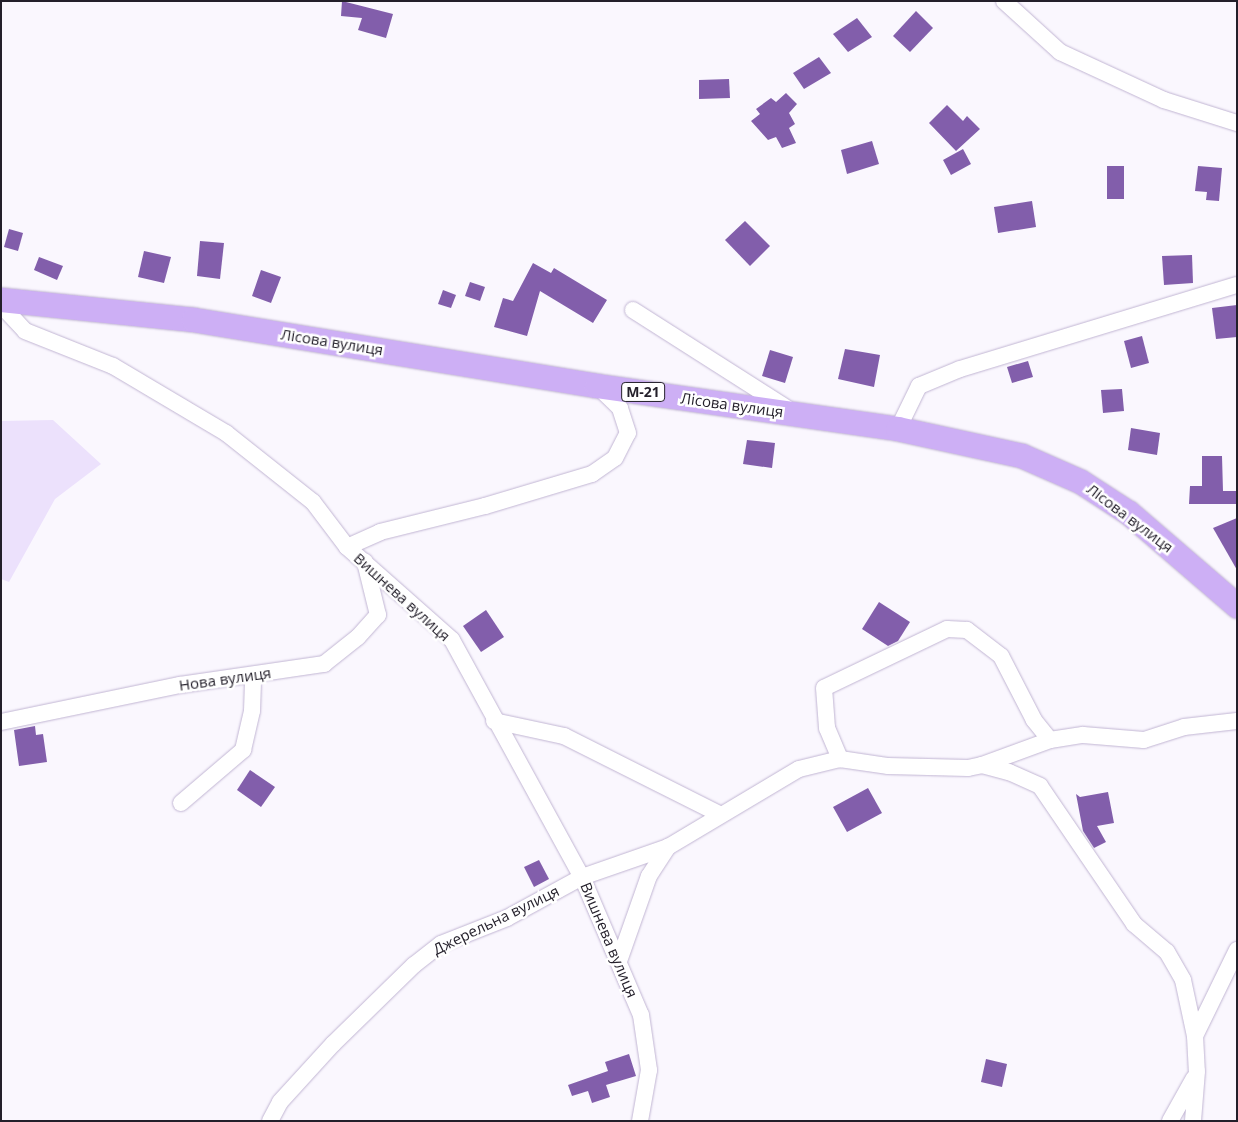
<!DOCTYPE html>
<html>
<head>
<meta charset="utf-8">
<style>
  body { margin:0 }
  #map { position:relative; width:1238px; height:1122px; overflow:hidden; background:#faf7fe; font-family:"Open Sans",sans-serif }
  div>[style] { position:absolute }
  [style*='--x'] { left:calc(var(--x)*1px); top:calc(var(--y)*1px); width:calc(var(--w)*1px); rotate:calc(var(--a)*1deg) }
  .green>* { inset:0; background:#ece1fc }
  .building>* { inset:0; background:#825eab }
  .roads { filter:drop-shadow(0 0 1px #c1b5d3) drop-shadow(0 0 1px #c1b5d3) }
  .minor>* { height:16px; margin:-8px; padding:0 8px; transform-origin:8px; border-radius:8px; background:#fff }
  .highway>* { height:24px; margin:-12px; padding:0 12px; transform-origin:12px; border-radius:12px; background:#cdaff5 }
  span { translate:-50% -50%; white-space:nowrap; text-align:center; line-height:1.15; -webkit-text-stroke:5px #fff; paint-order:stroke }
  .shield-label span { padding:1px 4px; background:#fff; border:1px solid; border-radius:4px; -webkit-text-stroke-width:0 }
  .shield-label { font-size:14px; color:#231f2a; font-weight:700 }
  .street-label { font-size:15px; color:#231f2a }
  .frame { position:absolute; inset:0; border:2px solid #231f2a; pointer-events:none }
</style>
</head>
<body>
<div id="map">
  <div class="green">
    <div style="clip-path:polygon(53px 420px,101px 464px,55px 499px,9px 582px,1px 579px,1px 421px)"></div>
  </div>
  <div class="building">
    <div style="clip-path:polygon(342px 1px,393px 14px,386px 38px,358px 30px,362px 18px,341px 16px)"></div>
    <div style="clip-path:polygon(916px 11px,933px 28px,910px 52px,893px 36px)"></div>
    <div style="clip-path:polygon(857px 18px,872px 37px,848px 52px,833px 34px)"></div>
    <div style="clip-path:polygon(819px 57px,831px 73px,804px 89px,793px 73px)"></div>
    <div style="clip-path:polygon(729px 79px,730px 98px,699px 99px,699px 80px)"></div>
    <div style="clip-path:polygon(786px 93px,797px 104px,789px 113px,795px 124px,789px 128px,796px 143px,782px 148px,776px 137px,768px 140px,751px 121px,760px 114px,756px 109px,771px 98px,776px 102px)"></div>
    <div style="clip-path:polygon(947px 105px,963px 121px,967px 116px,980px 129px,956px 151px,929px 123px)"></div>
    <div style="clip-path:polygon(872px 141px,879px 164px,847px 174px,841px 150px)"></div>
    <div style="clip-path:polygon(963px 149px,971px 164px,951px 175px,943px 160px)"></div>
    <div style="clip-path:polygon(1107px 166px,1124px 166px,1124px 199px,1107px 199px)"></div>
    <div style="clip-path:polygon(1198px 166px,1222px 168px,1219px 201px,1206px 200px,1207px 192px,1195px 191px)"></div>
    <div style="clip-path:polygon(1032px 201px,1036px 227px,998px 233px,994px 207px)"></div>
    <div style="clip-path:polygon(745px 221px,770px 246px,750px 266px,725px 240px)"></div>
    <div style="clip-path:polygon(9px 229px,23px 233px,18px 251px,4px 247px)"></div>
    <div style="clip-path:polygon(200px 241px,224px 243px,220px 279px,197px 276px)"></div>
    <div style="clip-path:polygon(144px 251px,171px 257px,164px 283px,138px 277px)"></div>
    <div style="clip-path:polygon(1192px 255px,1193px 283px,1164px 285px,1162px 256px)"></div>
    <div style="clip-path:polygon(39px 257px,63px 266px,57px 280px,34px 270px)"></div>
    <div style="clip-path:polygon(533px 263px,551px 273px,554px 268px,607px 300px,593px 323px,540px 291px,527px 336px,494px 327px,503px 298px,513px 301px)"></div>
    <div style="clip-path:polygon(261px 270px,281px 277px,271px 303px,252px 296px)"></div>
    <div style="clip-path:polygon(470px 282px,485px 287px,480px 301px,465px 296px)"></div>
    <div style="clip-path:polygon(443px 290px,456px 295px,451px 308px,438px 304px)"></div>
    <div style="clip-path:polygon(1237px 305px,1237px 337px,1216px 339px,1212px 308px)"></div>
    <div style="clip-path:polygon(1142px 336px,1149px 363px,1131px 368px,1124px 341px)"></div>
    <div style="clip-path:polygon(845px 349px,880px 355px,874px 387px,838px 379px)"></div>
    <div style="clip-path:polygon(770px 350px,793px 357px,785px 383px,762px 376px)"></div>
    <div style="clip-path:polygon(1028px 361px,1033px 377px,1012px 383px,1007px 367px)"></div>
    <div style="clip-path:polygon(1122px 389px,1124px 411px,1103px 413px,1101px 390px)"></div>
    <div style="clip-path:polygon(1131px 428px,1160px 433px,1157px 455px,1128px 450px)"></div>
    <div style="clip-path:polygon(747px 440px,775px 443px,772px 468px,743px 464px)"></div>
    <div style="clip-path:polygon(1202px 456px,1222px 456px,1223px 491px,1237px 491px,1237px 504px,1189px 504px,1190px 486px,1202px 486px)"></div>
    <div style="clip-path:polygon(1237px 518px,1237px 570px,1213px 528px)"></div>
    <div style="clip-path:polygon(879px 602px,910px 622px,898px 641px,888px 646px,862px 629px)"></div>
    <div style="clip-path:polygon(486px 610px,504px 637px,481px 652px,463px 626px)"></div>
    <div style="clip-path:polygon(35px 726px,36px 735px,43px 734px,47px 762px,19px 766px,14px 730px)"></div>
    <div style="clip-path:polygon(250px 770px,275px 787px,261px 807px,237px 790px)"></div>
    <div style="clip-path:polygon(868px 788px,882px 813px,847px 832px,833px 807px)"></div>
    <div style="clip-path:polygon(1108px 792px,1114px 823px,1097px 826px,1106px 842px,1094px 848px,1083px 831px,1076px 794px,1080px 797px)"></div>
    <div style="clip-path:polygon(539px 860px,549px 879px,534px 887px,524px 867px)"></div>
    <div style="clip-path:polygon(629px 1054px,636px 1076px,606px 1085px,610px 1097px,592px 1103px,588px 1091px,572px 1096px,568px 1085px,608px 1071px,605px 1062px)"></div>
    <div style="clip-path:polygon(986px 1059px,1007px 1064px,1002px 1087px,981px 1082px)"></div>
  </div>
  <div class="roads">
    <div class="minor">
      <div style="--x:1004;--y:1;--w:76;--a:42.3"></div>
      <div style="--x:1060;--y:52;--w:115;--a:24.8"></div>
      <div style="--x:1164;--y:100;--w:77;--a:17.5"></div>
      <div style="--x:1;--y:305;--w:35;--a:47"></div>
      <div style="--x:25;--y:331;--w:95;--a:21.7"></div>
      <div style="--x:113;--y:366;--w:131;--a:30.7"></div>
      <div style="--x:226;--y:433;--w:111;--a:38.4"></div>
      <div style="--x:313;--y:502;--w:56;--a:52.9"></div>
      <div style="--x:347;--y:547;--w:140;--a:41.5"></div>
      <div style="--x:452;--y:640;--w:270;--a:61.3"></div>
      <div style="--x:582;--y:877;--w:150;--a:66.9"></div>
      <div style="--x:641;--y:1015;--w:56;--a:81.7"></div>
      <div style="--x:649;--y:1070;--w:52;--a:100"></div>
      <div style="--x:633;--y:310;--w:190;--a:32.5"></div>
      <div style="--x:898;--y:429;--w:48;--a:-64"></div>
      <div style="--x:919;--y:386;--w:44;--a:-22.5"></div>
      <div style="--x:960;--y:369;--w:289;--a:-16.9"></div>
      <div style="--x:347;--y:547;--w:36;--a:-24"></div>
      <div style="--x:380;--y:532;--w:108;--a:-13.9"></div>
      <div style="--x:485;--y:506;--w:112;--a:-16.7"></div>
      <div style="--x:592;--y:474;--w:28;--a:-35"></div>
      <div style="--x:615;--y:458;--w:28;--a:-63"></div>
      <div style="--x:628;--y:433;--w:26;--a:-108"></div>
      <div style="--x:620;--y:408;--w:32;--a:-136"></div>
      <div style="--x:494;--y:721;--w:72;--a:12.1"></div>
      <div style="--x:564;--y:736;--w:174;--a:26.7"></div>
      <div style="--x:1;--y:722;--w:183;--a:-11.7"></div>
      <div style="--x:180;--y:685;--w:146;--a:-8.3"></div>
      <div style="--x:324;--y:664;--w:43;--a:-38.5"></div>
      <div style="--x:358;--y:637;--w:30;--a:-48"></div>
      <div style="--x:378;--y:615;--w:55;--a:-103.8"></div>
      <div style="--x:1050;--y:740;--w:33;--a:-9"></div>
      <div style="--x:1083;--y:735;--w:61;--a:4.7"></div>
      <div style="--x:1144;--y:740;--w:42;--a:-18"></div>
      <div style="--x:1184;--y:727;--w:53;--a:-6.5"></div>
      <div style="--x:982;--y:765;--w:72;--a:-20.2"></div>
      <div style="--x:1050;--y:740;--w:26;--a:-129"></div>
      <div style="--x:1034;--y:720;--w:72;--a:-117.3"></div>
      <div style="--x:1001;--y:656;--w:43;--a:-142.6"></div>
      <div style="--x:967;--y:630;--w:20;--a:-177"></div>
      <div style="--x:947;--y:629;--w:136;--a:154.4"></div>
      <div style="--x:824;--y:688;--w:40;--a:85.7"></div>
      <div style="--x:827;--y:728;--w:34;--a:67"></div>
      <div style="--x:840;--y:759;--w:49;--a:8.3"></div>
      <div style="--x:888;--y:766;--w:80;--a:1.4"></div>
      <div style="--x:968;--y:768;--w:14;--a:-12"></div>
      <div style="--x:982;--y:765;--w:28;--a:15"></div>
      <div style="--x:1009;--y:772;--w:34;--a:24"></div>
      <div style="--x:1040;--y:786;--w:167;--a:55.7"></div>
      <div style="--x:1134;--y:924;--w:43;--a:40.3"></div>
      <div style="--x:1167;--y:952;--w:32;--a:60"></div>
      <div style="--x:1183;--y:980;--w:57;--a:77.9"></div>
      <div style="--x:1195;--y:1036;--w:35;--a:87"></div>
      <div style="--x:1197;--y:1071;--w:50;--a:94.6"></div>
      <div style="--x:181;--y:803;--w:82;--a:-40.5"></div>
      <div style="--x:243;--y:750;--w:40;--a:-77"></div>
      <div style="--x:252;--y:711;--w:36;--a:-88"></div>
      <div style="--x:619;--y:961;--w:90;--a:-70.6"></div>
      <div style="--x:649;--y:876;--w:35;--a:-57"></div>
      <div style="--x:668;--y:847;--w:152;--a:-30.8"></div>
      <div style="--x:799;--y:769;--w:42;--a:-13.7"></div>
      <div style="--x:1195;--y:1036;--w:96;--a:-64"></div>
      <div style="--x:270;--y:1121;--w:21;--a:-62"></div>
      <div style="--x:280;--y:1102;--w:79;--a:-47.6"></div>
      <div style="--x:333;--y:1044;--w:113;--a:-44.3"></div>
      <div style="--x:414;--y:965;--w:34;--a:-38"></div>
      <div style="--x:441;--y:944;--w:71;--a:-21.5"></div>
      <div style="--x:507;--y:918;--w:85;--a:-28.7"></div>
      <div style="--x:582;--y:877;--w:91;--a:-19.2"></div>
      <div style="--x:1170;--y:1121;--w:49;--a:-60.8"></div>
    </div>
    <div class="highway">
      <div style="--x:1;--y:300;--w:194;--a:5.9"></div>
      <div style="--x:194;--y:320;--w:408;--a:9.3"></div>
      <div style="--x:597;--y:386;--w:304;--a:8.1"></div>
      <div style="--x:898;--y:429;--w:127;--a:12.3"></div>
      <div style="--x:1022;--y:456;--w:64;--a:23.8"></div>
      <div style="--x:1081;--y:482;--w:57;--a:32.9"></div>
      <div style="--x:1129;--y:513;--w:143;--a:40.7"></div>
    </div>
  </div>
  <div class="shield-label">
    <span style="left:643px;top:392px">М-21</span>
  </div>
  <div class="street-label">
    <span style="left:332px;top:342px;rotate:9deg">Лісова вулиця</span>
    <span style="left:732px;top:405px;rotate:8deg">Лісова вулиця</span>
    <span style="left:1130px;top:518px;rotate:37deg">Лісова вулиця</span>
    <span style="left:402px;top:597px;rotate:42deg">Вишнева вулиця</span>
    <span style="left:225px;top:679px;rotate:-8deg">Нова вулиця</span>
    <span style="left:496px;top:920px;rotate:-26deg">Джерельна вулиця</span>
    <span style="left:609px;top:940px;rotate:67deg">Вишнева вулиця</span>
  </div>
  <div class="frame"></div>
</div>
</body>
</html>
